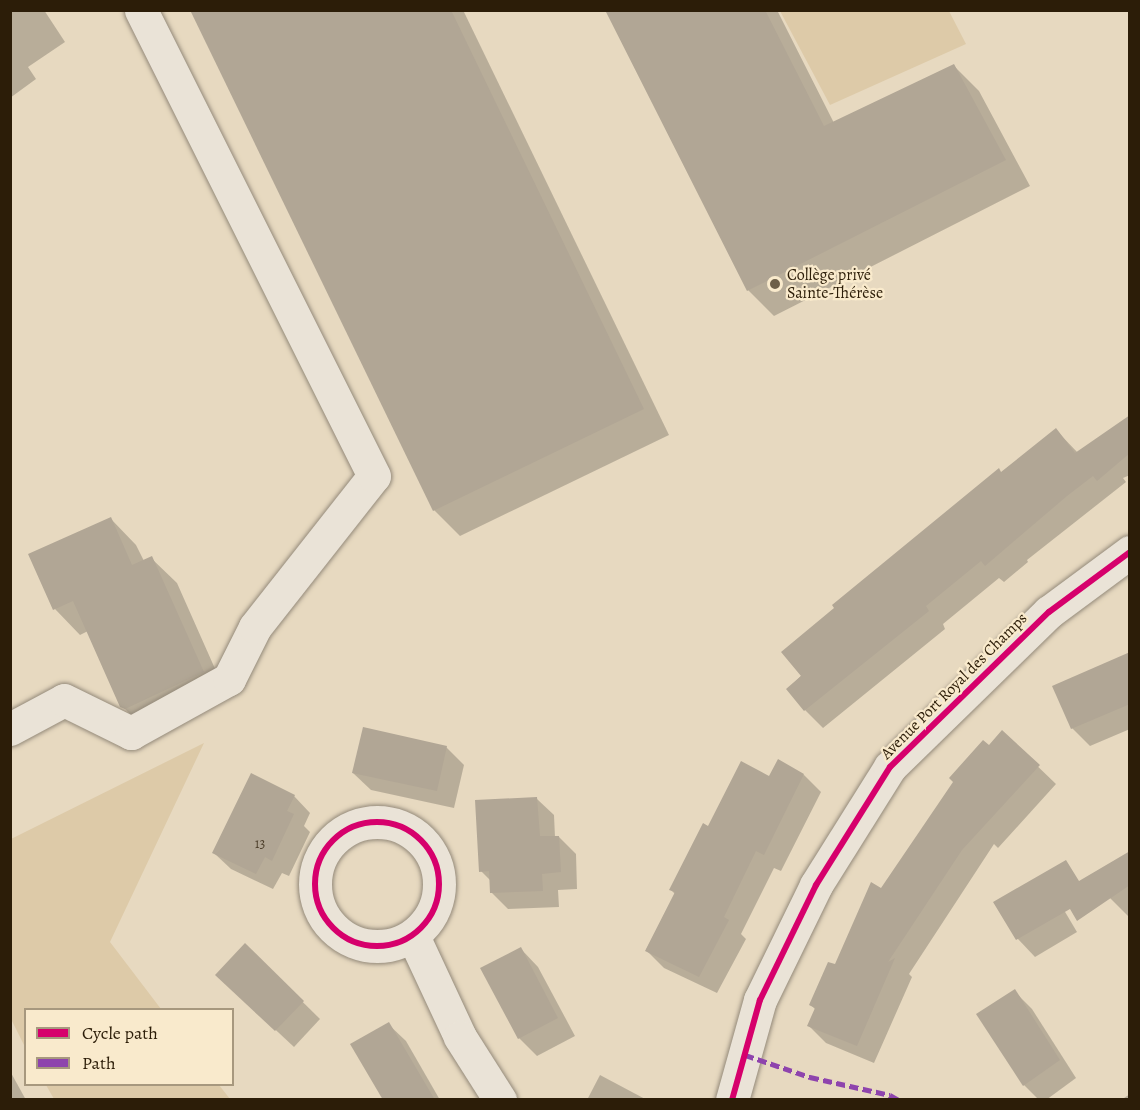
<!DOCTYPE html>
<html>
<head>
<meta charset="utf-8">
<style>
  body { margin:0 }
  #map { position:relative; width:1140px; height:1110px; overflow:hidden; background:#e7d9c0; font-family:Alegreya,serif }
  div>[style] { position:absolute }
  [style*='--x'] { left:calc(var(--x)*1px); top:calc(var(--y)*1px); width:calc(var(--w)*1px); rotate:calc(var(--a)*1deg) }
  .green>* { inset:0; background:#ddcaa8 }
  .shadow>* { inset:0; background:#0003 }
  .building>* { inset:0; background:#b1a695 }
  .roads { filter:drop-shadow(0 0 2px #948a7a) drop-shadow(0 0 2px #948a7a) }
  .minor>* { height:33px; margin:-16.5px; padding:0 16.5px; transform-origin:16.5px; border-radius:16.5px; background:#eae3d7 }
  .minor>.ring { margin:-16.5px; padding:0; box-sizing:content-box; background:none; border:33px solid #eae3d7; border-radius:50% }
  .quiet>* { height:4.5px; margin-top:-2.25px; transform-origin:0; background:repeating-linear-gradient(90deg,#8e44ad 0 9px,transparent 0 13.5px) }
  .cycleway>* { height:6px; margin:-3px; padding:0 3px; transform-origin:3px; border-radius:3px; background:#d6006c }
  .cycleway>.ring { margin:-3px; padding:0; box-sizing:content-box; background:none; border:6px solid #d6006c; border-radius:50% }
  .dots>* { width:16px; height:16px; translate:-50% -50%; box-sizing:border-box; border:3px solid #f9eacc; border-radius:50% }
  span { translate:-50% -50%; white-space:nowrap; text-align:center; line-height:1.15; -webkit-text-stroke:4.5px #f9eacc; paint-order:stroke }
  .number-label { font-size:14px; color:#4d3f2b }
  .number-label span { -webkit-text-stroke-width:0 }
  .poi-label { font-size:16px; color:#2c1d08 }
  .left { translate:0 -50%; text-align:left }
  .street-label { font-size:16px; color:#2c1d08 }
  .frame { position:absolute; inset:0; border:12px solid #2c1d08; pointer-events:none }
  .legend { position:absolute; left:24px; top:1008px; width:210px; height:78px; box-sizing:border-box; background:#f9eacc; border:2px solid #a7987e; margin:0; padding:8px 10px; list-style:none; font-size:18px; color:#2c1d08 }
  .legend li { display:flex; align-items:center; gap:12px; height:30px }
  .legend b { width:30px; border:2px solid #a7987e }
</style>
</head>
<body>
<div id="map">
  <div class="green">
    <div style="clip-path:polygon(780px 11px,949px 11px,966px 44px,830px 105px)"></div>
    <div style="clip-path:polygon(204px 743px,110px 942px,161px 1009px,26px 1010px,25px 1047px,11px 1019px,11px 839px)"></div>
    <div style="clip-path:polygon(46px 1085px,219px 1085px,230px 1099px,54px 1099px)"></div>
  </div>
  <div class="shadow">
    <div style="clip-path:polygon(10px 10px,44px 10px,65px 42px,28px 67px,36px 79px,10px 98px)"></div>
    <div style="clip-path:polygon(211px 10px,463px 10px,669px 435px,460px 536px,434px 510px)"></div>
    <div style="clip-path:polygon(606px 10px,777px 10px,834px 123px,954px 66px,979px 91px,1030px 186px,774px 316px,748px 290px)"></div>
    <div style="clip-path:polygon(1130px 417px,1130px 475px,1123px 478px,1126px 482px,1027px 560px,1028px 562px,1004px 582px,999px 578px,943px 624px,945px 629px,823px 728px,805px 710px,788px 689px,1001px 473px,1056px 430px,1078px 453px)"></div>
    <div style="clip-path:polygon(111px 519px,136px 545px,144px 561px,151px 558px,177px 583px,228px 698px,148px 732px,122px 706px,88px 631px,80px 635px,55px 609px)"></div>
    <div style="clip-path:polygon(1130px 654px,1130px 729px,1090px 746px,1072px 728px)"></div>
    <div style="clip-path:polygon(1002px 732px,1056px 784px,998px 848px,994px 844px,909px 974px,912px 977px,874px 1063px,826px 1043px,809px 1026px,816px 1010px,811px 1005px,881px 890px)"></div>
    <div style="clip-path:polygon(446px 747px,464px 765px,454px 808px,371px 790px,353px 773px)"></div>
    <div style="clip-path:polygon(804px 775px,821px 792px,781px 871px,774px 868px,741px 934px,746px 939px,717px 993px,664px 968px,646px 950px,675px 894px,671px 890px,709px 828px,770px 778px)"></div>
    <div style="clip-path:polygon(294px 796px,310px 813px,304px 826px,310px 832px,289px 876px,282px 873px,273px 889px,231px 869px,214px 853px)"></div>
    <div style="clip-path:polygon(537px 799px,554px 815px,555px 837px,559px 837px,576px 854px,577px 889px,558px 890px,559px 907px,508px 909px,491px 892px,491px 881px,481px 871px)"></div>
    <div style="clip-path:polygon(1130px 853px,1130px 915px,1128px 916px,1110px 898px)"></div>
    <div style="clip-path:polygon(1055px 895px,1077px 932px,1035px 957px,1018px 939px,995px 902px)"></div>
    <div style="clip-path:polygon(245px 945px,320px 1019px,294px 1047px,235px 992px)"></div>
    <div style="clip-path:polygon(521px 949px,538px 967px,575px 1036px,537px 1056px,519px 1038px,482px 968px)"></div>
    <div style="clip-path:polygon(1014px 991px,1032px 1009px,1076px 1078px,1046px 1100px,1039px 1100px,1024px 1085px)"></div>
    <div style="clip-path:polygon(388px 1024px,406px 1041px,440px 1100px,384px 1100px)"></div>
    <div style="clip-path:polygon(10px 1071px,26px 1100px,10px 1100px)"></div>
    <div style="clip-path:polygon(600px 1075px,647px 1100px,587px 1100px)"></div>
    <div style="clip-path:polygon(1130px 1094px,1130px 1100px,1121px 1100px)"></div>
  </div>
  <div class="building">
    <div style="clip-path:polygon(190px 10px,451px 10px,644px 409px,433px 511px)"></div>
    <div style="clip-path:polygon(605px 10px,765px 10px,824px 126px,954px 64px,1006px 160px,747px 291px)"></div>
    <div style="clip-path:polygon(1130px 415px,1130px 453px,1097px 481px,1093px 476px,1067px 496px,985px 566px,981px 561px,926px 606px,929px 611px,804px 711px,786px 689px,801px 676px,781px 652px,834px 608px,832px 605px,999px 468px,1001px 472px,1056px 428px,1075px 453px)"></div>
    <div style="clip-path:polygon(111px 517px,132px 565px,152px 556px,204px 672px,125px 709px,120px 707px,73px 601px,53px 610px,28px 554px)"></div>
    <div style="clip-path:polygon(1130px 652px,1130px 704px,1071px 729px,1052px 686px)"></div>
    <div style="clip-path:polygon(363px 727px,447px 746px,437px 791px,352px 773px)"></div>
    <div style="clip-path:polygon(1002px 730px,1040px 765px,962px 850px,888px 962px,895px 958px,857px 1046px,807px 1026px,815px 1008px,809px 1005px,828px 962px,835px 964px,871px 882px,881px 888px,953px 782px,949px 778px,983px 740px,989px 745px)"></div>
    <div style="clip-path:polygon(778px 759px,804px 774px,764px 855px,756px 851px,724px 917px,729px 920px,699px 977px,645px 951px,675px 892px,669px 890px,703px 823px,708px 826px,741px 761px,769px 776px)"></div>
    <div style="clip-path:polygon(251px 773px,295px 795px,287px 811px,294px 814px,272px 861px,265px 857px,256px 874px,212px 853px)"></div>
    <div style="clip-path:polygon(537px 797px,540px 836px,559px 836px,561px 872px,542px 874px,543px 891px,490px 893px,489px 871px,479px 872px,475px 800px)"></div>
    <div style="clip-path:polygon(1130px 851px,1130px 885px,1077px 921px,1070px 909px,1016px 940px,993px 902px,1066px 860px,1079px 881px)"></div>
    <div style="clip-path:polygon(245px 943px,304px 1001px,275px 1031px,215px 975px)"></div>
    <div style="clip-path:polygon(521px 947px,558px 1018px,518px 1039px,480px 968px)"></div>
    <div style="clip-path:polygon(1015px 989px,1060px 1060px,1023px 1086px,976px 1014px)"></div>
    <div style="clip-path:polygon(389px 1022px,435px 1100px,383px 1100px,350px 1044px)"></div>
  </div>
  <div class="roads">
    <div class="minor">
      <div style="--x:10;--y:729;--w:61;--a:-28.2"></div>
      <div style="--x:64;--y:700;--w:75;--a:26.2"></div>
      <div style="--x:131;--y:733;--w:112;--a:-28.9"></div>
      <div style="--x:229;--y:679;--w:58;--a:-63.4"></div>
      <div style="--x:255;--y:627;--w:192;--a:-51.8"></div>
      <div style="--x:374;--y:476;--w:521;--a:-116.57"></div>
      <div class="ring" style="left:315px;top:822px;width:91px;height:91px"></div>
      <div style="--x:413;--y:936;--w:111;--a:65"></div>
      <div style="--x:460;--y:1037;--w:75;--a:57.6"></div>
      <div style="--x:732;--y:1100;--w:104;--a:-74.4"></div>
      <div style="--x:760;--y:1000;--w:128;--a:-64"></div>
      <div style="--x:816;--y:885;--w:139;--a:-57.9"></div>
      <div style="--x:890;--y:767;--w:222;--a:-44.3"></div>
      <div style="--x:1049;--y:612;--w:101;--a:-36.5"></div>
    </div>
  </div>
  <div class="quiet">
    <div style="--x:745;--y:1055;--w:69;--a:18.7"></div>
    <div style="--x:810;--y:1077;--w:82;--a:12.7"></div>
    <div style="--x:890;--y:1095;--w:10;--a:29"></div>
  </div>
  <div class="cycleway">
    <div class="ring" style="left:315px;top:822px;width:118px;height:118px"></div>
    <div style="--x:732;--y:1100;--w:104;--a:-74.4"></div>
    <div style="--x:760;--y:1000;--w:128;--a:-64"></div>
    <div style="--x:816;--y:885;--w:139;--a:-57.9"></div>
    <div style="--x:890;--y:767;--w:222;--a:-44.3"></div>
    <div style="--x:1049;--y:612;--w:101;--a:-36.5"></div>
  </div>
  <div class="dots">
    <div style="left:775px;top:284px;background:#6d5f48"></div>
  </div>
  <div class="number-label">
    <span style="left:260px;top:844px">13</span>
  </div>
  <div class="poi-label">
    <span class="left" style="left:787px;top:284px">Collège privé<br>Sainte-Thérèse</span>
  </div>
  <div class="street-label">
    <span style="left:954px;top:686px;rotate:-45deg">Avenue Port Royal des Champs</span>
  </div>
  <div class="frame"></div>
  <ul class="legend">
  <li><b style="height:8px;background:#d6006c"></b>Cycle path</li>
  <li><b style="height:8px;background:#8e44ad"></b>Path</li>
  </ul>
</div>
</body>
</html>
